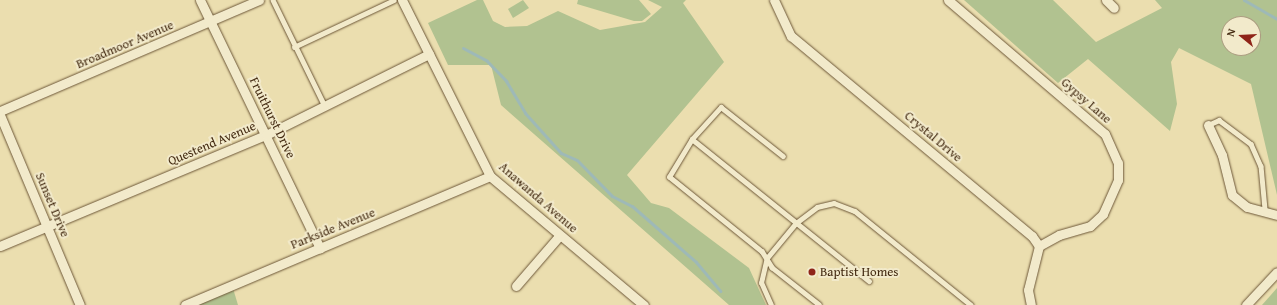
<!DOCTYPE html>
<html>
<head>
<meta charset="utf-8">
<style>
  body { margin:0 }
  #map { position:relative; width:1277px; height:305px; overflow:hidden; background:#ebdeaf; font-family:"Gentium Book Plus",serif }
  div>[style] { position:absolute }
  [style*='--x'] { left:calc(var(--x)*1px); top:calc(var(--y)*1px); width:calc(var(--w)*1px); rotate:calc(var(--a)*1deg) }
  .green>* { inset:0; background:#b1c290 }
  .stream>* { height:3px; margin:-1.5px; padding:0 1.5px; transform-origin:1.5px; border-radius:1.5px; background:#9eb9b7 }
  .roads { filter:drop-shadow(0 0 1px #6d5738) drop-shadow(0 0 1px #6d5738) }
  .service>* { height:4.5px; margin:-2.25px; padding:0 2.25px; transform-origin:2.25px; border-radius:2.25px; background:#f2eacb }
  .minor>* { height:9px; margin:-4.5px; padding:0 4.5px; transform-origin:4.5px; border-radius:4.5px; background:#f2eacb }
  .dots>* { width:11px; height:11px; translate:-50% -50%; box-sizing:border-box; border:2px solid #f2eacb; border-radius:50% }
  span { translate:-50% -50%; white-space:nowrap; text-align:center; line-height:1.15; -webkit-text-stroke:4px #f2eacb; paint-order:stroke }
  .street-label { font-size:13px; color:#432a11 }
  .poi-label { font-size:13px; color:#432a11 }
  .left { translate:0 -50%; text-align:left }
  .north { position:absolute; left:1221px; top:16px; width:40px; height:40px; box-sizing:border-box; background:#f2eacb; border:1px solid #ac9d81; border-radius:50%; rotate:288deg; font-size:11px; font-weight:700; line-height:16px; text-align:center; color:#432a11 }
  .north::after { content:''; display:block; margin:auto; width:14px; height:18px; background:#8f2418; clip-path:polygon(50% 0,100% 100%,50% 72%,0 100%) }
</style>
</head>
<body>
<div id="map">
  <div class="green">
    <div style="clip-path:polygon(477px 0,483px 0,493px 21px,505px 27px,527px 26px,558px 11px,600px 30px,645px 22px,662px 7px,648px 0,686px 0,683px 3px,724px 62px,627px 175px,651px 203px,669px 208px,749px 268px,766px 305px,729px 305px,501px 105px,491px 65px,448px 65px,428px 23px)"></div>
    <div style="clip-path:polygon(523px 0,529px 8px,513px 18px,508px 9px)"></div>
    <div style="clip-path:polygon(578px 0,639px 0,651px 14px,642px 21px,634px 21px,577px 4px)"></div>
    <div style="clip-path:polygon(evenodd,964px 0,1053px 0,1096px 42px,1162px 8px,1155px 0,1277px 0,1277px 195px,1251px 84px,1179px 48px,1171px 62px,1177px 104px,1170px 131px,1088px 59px,1058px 83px,964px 0,1229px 24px,1253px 24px,1253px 48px,1229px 48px,1229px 24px)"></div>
    <div style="clip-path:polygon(232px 285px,238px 305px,185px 305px)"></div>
    <div style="clip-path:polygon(1277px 288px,1277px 305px,1262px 305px)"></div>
  </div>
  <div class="stream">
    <div style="--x:1244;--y:0;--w:38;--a:30"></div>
    <div style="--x:463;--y:48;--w:27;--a:28"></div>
    <div style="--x:487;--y:61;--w:28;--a:46"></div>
    <div style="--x:506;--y:81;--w:37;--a:59"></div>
    <div style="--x:525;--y:113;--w:54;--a:48"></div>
    <div style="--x:561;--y:153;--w:17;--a:24"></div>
    <div style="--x:577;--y:160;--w:50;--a:45.8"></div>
    <div style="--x:612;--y:196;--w:22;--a:27"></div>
    <div style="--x:632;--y:206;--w:85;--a:41.2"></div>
    <div style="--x:696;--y:262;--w:38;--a:50"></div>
  </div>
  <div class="roads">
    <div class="service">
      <div style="--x:273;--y:0;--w:118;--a:63.9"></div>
      <div style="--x:294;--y:47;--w:110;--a:-25.2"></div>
      <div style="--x:1208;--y:125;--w:12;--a:-24"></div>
      <div style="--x:1219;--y:120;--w:40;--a:37"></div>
      <div style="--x:1251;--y:144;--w:24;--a:66"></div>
      <div style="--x:1261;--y:166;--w:43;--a:84.7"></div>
      <div style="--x:692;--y:139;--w:43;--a:-47.8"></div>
      <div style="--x:721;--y:107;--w:79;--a:38.3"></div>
      <div style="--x:771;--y:305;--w:24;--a:-114"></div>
      <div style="--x:761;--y:283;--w:26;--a:-77"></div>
      <div style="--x:767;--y:258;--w:45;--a:-50.4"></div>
      <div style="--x:796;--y:223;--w:26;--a:-37"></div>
      <div style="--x:817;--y:207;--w:17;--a:-13"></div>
      <div style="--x:834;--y:203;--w:22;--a:21"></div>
      <div style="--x:855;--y:211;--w:149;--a:39"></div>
      <div style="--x:819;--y:305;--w:60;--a:-141.8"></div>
      <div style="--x:772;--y:268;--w:19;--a:-122"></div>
      <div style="--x:762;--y:252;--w:119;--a:-141.1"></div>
      <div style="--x:669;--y:177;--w:44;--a:-58.8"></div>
      <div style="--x:692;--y:139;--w:227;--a:38.7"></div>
    </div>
    <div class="minor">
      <div style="--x:200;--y:0;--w:276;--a:64.2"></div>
      <div style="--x:402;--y:0;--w:197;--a:63.4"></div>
      <div style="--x:490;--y:176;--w:201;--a:40"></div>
      <div style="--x:774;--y:0;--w:40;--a:65"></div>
      <div style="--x:791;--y:36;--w:313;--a:39.7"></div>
      <div style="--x:1032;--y:236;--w:12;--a:55"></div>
      <div style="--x:1039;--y:246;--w:45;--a:104"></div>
      <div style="--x:1028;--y:290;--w:15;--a:79"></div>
      <div style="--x:948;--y:0;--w:206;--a:40.5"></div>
      <div style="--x:1105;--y:134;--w:32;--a:66"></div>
      <div style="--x:1118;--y:163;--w:17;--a:90"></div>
      <div style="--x:1118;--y:180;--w:37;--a:114"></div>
      <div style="--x:1103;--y:214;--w:18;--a:137"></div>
      <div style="--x:1090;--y:226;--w:32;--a:164"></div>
      <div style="--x:1059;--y:235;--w:23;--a:151"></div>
      <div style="--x:1106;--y:0;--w:11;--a:45"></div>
      <div style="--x:0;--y:111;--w:282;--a:-23.2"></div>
      <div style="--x:0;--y:115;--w:206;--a:67.2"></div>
      <div style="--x:1208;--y:125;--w:33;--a:65"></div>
      <div style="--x:1222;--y:155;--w:41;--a:76"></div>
      <div style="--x:1232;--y:195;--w:19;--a:39"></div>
      <div style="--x:1247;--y:207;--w:31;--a:15"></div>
      <div style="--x:0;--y:246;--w:288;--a:-22.7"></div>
      <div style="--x:266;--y:135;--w:182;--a:-26.4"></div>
      <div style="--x:516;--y:286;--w:67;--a:-49.2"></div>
      <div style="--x:185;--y:305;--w:331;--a:-22.9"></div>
      <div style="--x:1246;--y:305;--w:45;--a:-46.8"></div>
    </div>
  </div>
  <div class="dots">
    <div style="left:812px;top:272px;background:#8f2418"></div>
  </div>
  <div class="street-label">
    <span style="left:125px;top:45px;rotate:-23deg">Broadmoor Avenue</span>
    <span style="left:1086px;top:101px;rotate:41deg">Gypsy Lane</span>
    <span style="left:272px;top:118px;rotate:64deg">Fruithurst Drive</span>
    <span style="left:933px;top:137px;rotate:40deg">Crystal Drive</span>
    <span style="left:212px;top:144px;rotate:-23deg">Questend Avenue</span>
    <span style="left:538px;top:198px;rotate:41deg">Anawanda Avenue</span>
    <span style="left:52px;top:205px;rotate:67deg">Sunset Drive</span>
    <span style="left:333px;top:229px;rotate:-22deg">Parkside Avenue</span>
  </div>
  <div class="poi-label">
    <span class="left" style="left:820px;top:272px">Baptist Homes</span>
  </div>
  <div class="north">N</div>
</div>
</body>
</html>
